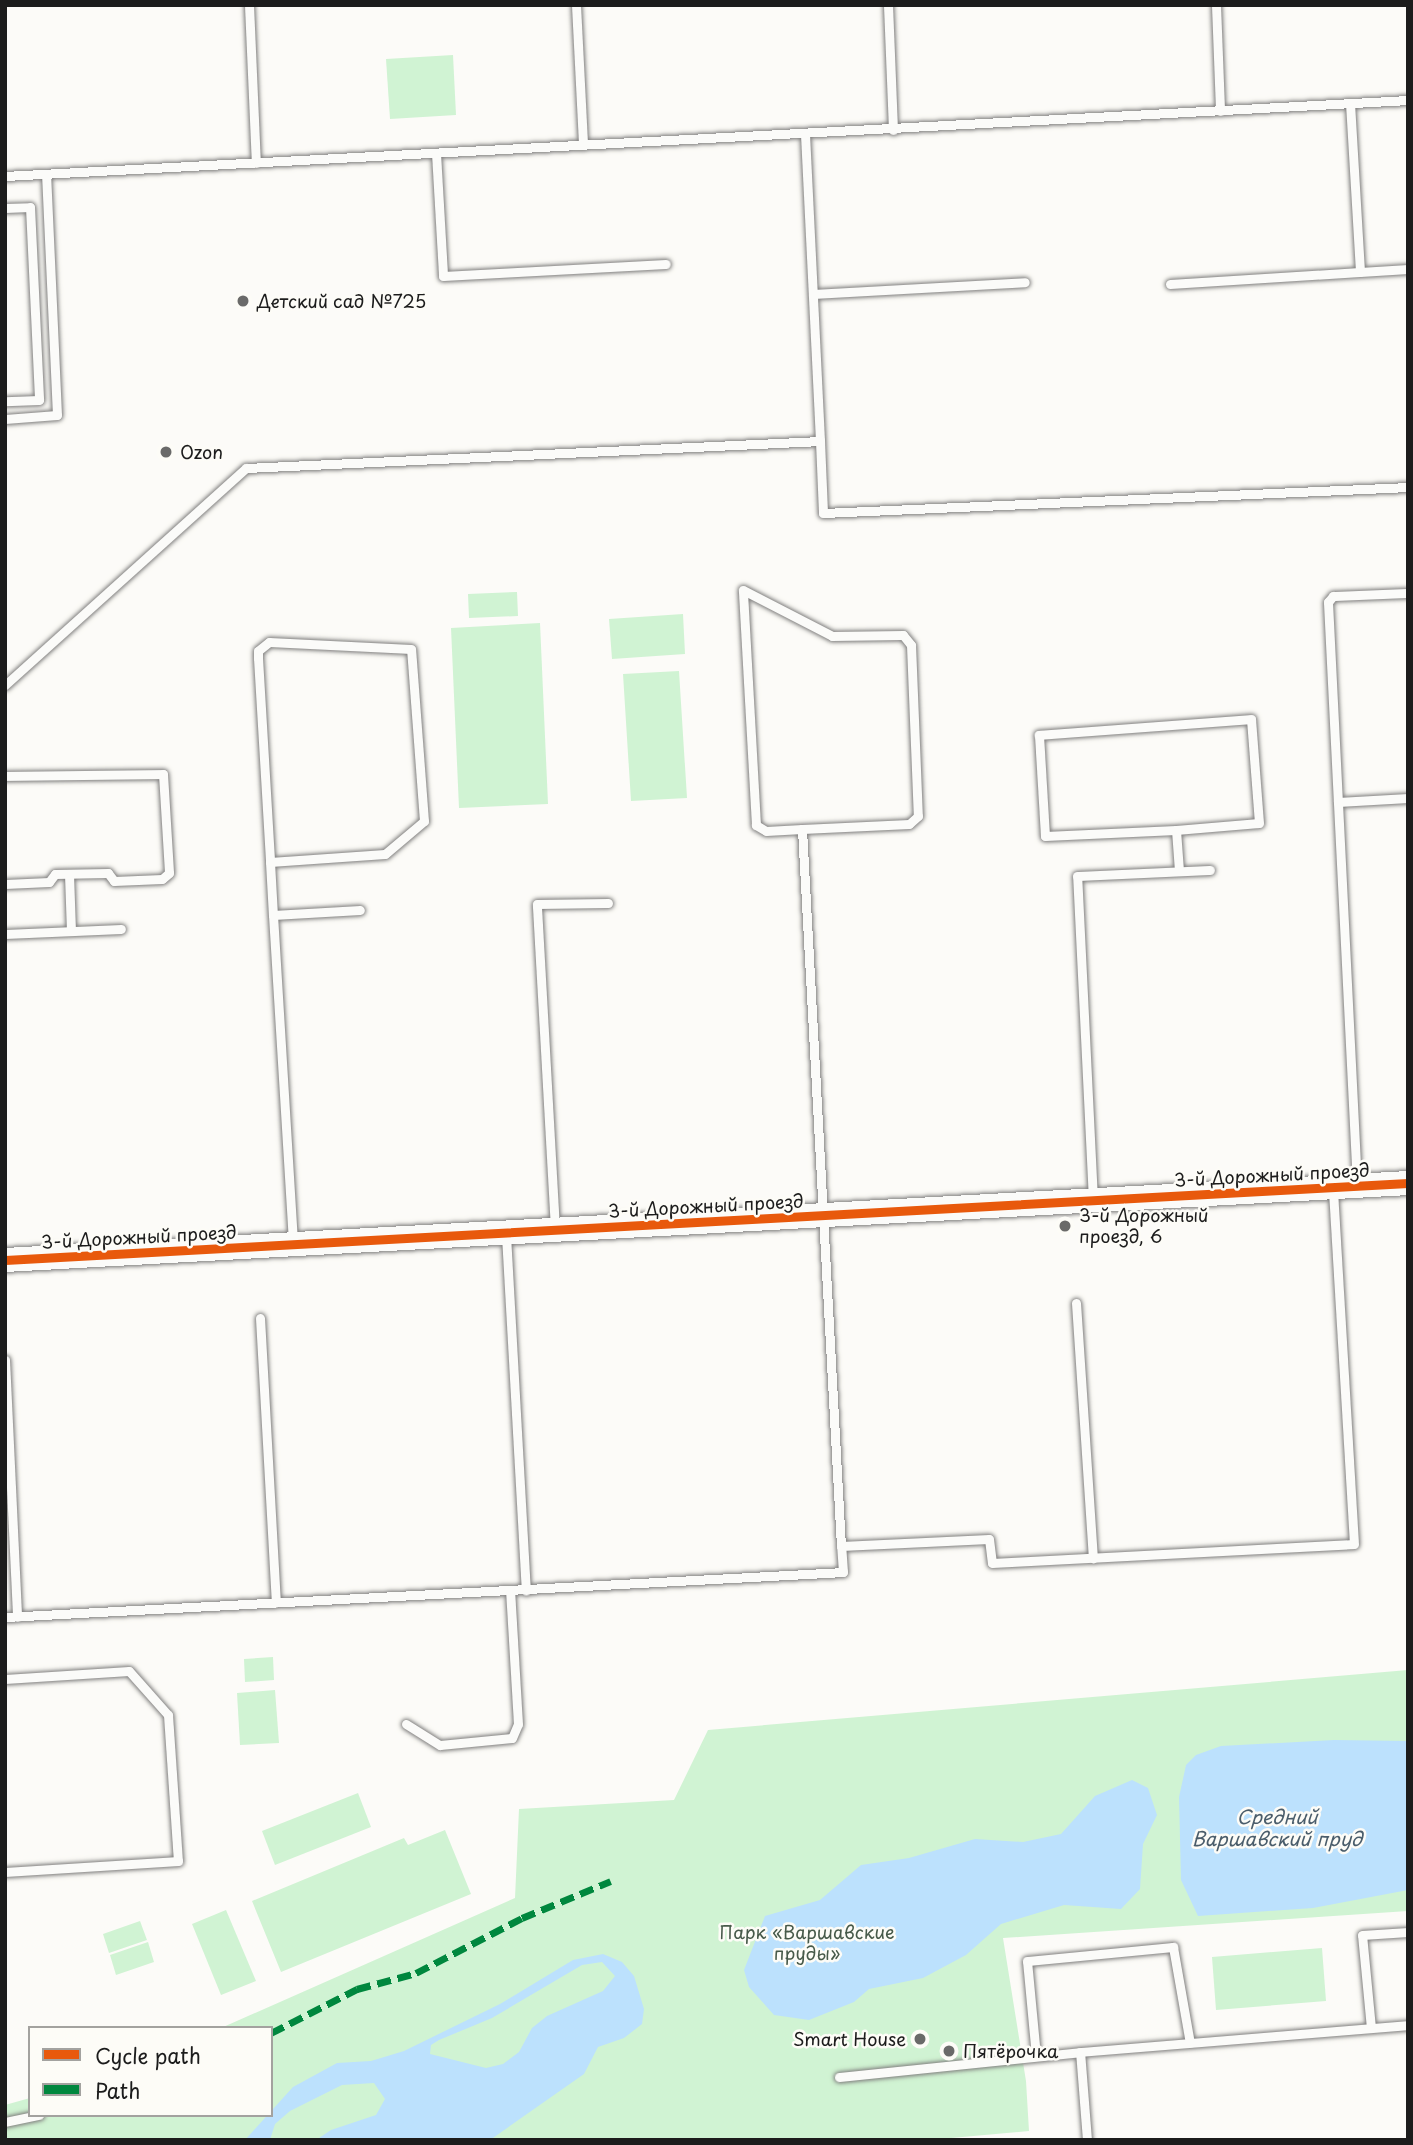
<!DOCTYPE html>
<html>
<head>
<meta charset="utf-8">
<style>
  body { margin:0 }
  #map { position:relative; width:1413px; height:2145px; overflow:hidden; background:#fcfbf8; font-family:"Playpen Sans",sans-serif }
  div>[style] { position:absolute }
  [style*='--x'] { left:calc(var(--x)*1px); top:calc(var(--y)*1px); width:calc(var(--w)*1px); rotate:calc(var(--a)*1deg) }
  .green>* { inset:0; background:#d0f3d3 }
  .water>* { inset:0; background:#bce1fd }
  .roads { filter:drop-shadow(0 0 2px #81807f) drop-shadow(0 0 2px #81807f) }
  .lane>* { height:9px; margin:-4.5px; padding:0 4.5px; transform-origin:4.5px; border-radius:4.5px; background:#fbfbf9 }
  .secondary>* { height:24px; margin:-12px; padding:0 12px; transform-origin:12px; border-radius:12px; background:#fbfbf9 }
  .quiet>* { height:7px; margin-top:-3.5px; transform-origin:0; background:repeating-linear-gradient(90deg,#00873e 0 14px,transparent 0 21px) }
  .cycleway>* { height:9px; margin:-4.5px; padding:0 4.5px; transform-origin:4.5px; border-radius:4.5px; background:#e8590c }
  .dots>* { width:19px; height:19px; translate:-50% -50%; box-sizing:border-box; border:4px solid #fdfcf7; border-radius:50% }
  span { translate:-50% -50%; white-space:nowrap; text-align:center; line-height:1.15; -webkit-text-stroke:5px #fdfcf7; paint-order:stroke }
  .poi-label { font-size:18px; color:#1c1c1c }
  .left { translate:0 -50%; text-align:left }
  .right { translate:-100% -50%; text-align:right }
  .street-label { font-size:18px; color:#1c1c1c }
  .park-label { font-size:18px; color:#475a4a }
  .water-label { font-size:19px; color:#4a5d6b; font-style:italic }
  .frame { position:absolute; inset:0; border:7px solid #1c1c1c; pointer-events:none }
  .legend { position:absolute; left:28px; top:2026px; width:245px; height:91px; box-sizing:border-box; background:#fdfcf7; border:2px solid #a3a29f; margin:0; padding:9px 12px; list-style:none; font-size:21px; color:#1c1c1c }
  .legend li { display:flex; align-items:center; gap:14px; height:35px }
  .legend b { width:35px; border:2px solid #a3a29f }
</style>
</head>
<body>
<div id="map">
  <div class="green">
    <div style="clip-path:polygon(453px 55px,456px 115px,390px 119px,386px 59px)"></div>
    <div style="clip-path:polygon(517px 592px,518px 616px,469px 618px,468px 594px)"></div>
    <div style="clip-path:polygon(683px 614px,685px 654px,612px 659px,609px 619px)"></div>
    <div style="clip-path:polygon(540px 623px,548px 804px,459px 808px,451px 628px)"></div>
    <div style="clip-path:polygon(679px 671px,687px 798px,631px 801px,623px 674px)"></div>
    <div style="clip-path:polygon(273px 1657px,274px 1680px,245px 1682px,244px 1659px)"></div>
    <div style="clip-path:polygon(1408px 1670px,1408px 1911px,1003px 1938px,1026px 2081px,1029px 2131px,929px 2140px,5px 2140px,5px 2105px,30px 2098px,30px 2115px,271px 2115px,271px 2028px,221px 2028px,515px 1898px,519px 1809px,674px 1800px,708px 1730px)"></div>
    <div style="clip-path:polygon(275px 1690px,279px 1743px,240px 1745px,237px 1693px)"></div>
    <div style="clip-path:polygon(358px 1793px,371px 1827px,275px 1865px,262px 1831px)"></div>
    <div style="clip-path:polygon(445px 1830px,471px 1894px,281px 1972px,252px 1901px,404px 1838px,408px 1845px)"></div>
    <div style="clip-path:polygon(226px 1910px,256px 1981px,221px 1995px,192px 1924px)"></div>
    <div style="clip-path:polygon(140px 1921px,147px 1940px,109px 1953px,103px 1934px)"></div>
    <div style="clip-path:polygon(148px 1942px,154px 1962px,116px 1975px,110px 1955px)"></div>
    <div style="clip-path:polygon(1322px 1948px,1326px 2001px,1216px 2010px,1212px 1957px)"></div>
  </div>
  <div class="water">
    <div style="clip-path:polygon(1334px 1740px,1408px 1741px,1408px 1890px,1313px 1908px,1198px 1916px,1181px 1880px,1179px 1797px,1186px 1765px,1196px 1755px,1221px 1746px)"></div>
    <div style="clip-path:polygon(1132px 1780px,1148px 1788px,1157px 1815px,1143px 1844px,1140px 1889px,1121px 1909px,1064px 1905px,1001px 1924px,966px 1955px,923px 1978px,869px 1989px,854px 2002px,809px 2020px,774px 2015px,749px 1987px,744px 1970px,765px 1916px,820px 1900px,861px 1865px,909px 1858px,975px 1839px,1023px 1842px,1061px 1834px,1095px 1796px)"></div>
    <div style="clip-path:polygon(evenodd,603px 1954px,622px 1962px,634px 1976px,644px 2009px,642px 2024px,624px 2038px,598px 2047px,584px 2074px,490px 2140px,316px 2140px,331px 2130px,376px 2115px,385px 2099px,374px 2083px,342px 2085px,290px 2111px,275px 2124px,270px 2140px,245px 2140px,293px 2087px,337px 2063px,371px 2061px,404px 2051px,500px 2004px,573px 1960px,603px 1954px,602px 1962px,615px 1976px,603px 1991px,547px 2016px,532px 2028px,519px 2052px,503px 2064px,486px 2068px,430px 2054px,431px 2045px,439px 2040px,492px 2018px,582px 1965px,602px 1962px)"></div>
  </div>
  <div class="roads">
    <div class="lane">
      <div style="--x:249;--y:5;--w:158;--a:87.5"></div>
      <div style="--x:576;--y:5;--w:140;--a:87.1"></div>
      <div style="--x:888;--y:5;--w:125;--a:87.7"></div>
      <div style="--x:1216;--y:5;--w:106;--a:87.8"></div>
      <div style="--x:1350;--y:103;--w:169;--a:86.6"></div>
      <div style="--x:1360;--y:272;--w:48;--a:-3.6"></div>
      <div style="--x:805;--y:134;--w:307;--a:87.2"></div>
      <div style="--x:436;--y:153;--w:123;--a:86.7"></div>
      <div style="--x:443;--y:276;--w:223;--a:-3.1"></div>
      <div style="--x:5;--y:176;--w:1405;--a:-3.1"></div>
      <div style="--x:5;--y:208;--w:25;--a:-2"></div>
      <div style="--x:30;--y:207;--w:193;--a:87.3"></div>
      <div style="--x:39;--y:400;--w:34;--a:178"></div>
      <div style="--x:1170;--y:284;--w:190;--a:-3.6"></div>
      <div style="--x:813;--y:294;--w:212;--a:-3.2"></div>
      <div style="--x:5;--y:419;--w:52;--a:-4.4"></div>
      <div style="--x:57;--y:415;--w:241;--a:-92.6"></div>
      <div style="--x:5;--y:685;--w:324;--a:-42"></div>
      <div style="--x:246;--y:468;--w:575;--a:-2.69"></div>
      <div style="--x:820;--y:441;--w:72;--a:87.6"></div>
      <div style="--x:823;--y:513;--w:586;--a:-2.54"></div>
      <div style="--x:5;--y:776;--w:158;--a:-0.7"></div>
      <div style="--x:163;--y:774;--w:99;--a:86.5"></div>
      <div style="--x:169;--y:873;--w:9;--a:139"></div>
      <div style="--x:162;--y:879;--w:48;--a:177.6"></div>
      <div style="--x:114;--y:881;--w:10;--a:-127"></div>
      <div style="--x:108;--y:873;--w:53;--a:178.9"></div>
      <div style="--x:55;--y:874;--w:10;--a:127"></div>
      <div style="--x:49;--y:882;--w:44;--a:177.4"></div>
      <div style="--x:1338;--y:802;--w:70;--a:-3.3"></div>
      <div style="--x:802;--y:829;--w:36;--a:177"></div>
      <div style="--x:766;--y:831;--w:12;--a:-149"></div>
      <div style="--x:756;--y:825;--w:235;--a:-93.2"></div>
      <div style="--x:743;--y:590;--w:100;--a:27.3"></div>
      <div style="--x:832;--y:636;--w:71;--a:-0.8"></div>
      <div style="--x:903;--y:635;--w:13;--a:51"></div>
      <div style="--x:911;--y:645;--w:171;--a:87.7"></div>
      <div style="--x:918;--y:816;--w:12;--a:138"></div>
      <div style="--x:909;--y:824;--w:107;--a:177.3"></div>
      <div style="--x:802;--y:829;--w:718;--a:86.89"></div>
      <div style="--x:1176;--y:830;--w:83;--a:-4.8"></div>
      <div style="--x:1259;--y:823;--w:104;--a:-94.4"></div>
      <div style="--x:1251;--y:719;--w:213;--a:175.7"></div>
      <div style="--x:1039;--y:735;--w:101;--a:86.6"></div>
      <div style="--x:1045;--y:836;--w:131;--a:-2.6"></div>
      <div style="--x:1176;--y:830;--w:41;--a:85.8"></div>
      <div style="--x:270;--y:862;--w:115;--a:-4"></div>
      <div style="--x:385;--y:854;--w:51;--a:-40.2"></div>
      <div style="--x:424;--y:821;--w:172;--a:-94.3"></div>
      <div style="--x:411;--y:649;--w:142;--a:-177.2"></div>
      <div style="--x:269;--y:642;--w:14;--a:141"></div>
      <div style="--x:258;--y:651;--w:7;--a:90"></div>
      <div style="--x:258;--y:658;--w:204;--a:86.6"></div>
      <div style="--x:270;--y:862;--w:53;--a:86.8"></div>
      <div style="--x:69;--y:874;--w:57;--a:88"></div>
      <div style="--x:5;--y:934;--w:116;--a:-2.5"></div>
      <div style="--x:1357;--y:1185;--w:584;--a:-92.85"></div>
      <div style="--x:1328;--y:602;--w:8;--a:-50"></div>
      <div style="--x:1333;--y:596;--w:75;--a:-2.3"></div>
      <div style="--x:1093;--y:1200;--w:324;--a:-92.8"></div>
      <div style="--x:1077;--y:876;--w:133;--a:-2.6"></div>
      <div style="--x:555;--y:1229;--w:325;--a:-93.2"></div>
      <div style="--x:537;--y:904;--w:71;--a:-0.8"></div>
      <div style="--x:506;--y:1235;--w:356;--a:86.8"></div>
      <div style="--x:293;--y:1242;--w:328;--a:-93.5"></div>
      <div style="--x:273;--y:915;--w:87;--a:-3.3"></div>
      <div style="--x:1076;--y:1303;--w:256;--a:86.2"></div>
      <div style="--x:260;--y:1318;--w:285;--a:86.8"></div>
      <div style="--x:5;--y:1360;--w:257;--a:87.3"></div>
      <div style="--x:5;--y:1617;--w:839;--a:-3.07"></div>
      <div style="--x:843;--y:1572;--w:26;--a:-94"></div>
      <div style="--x:841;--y:1546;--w:148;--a:-2.7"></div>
      <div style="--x:989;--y:1539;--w:24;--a:83"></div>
      <div style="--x:992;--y:1563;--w:362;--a:-3"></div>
      <div style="--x:1354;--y:1544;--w:355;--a:-93.4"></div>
      <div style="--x:5;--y:1679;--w:124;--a:-3.7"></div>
      <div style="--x:129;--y:1671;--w:59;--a:48.4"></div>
      <div style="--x:168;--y:1715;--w:146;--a:86.1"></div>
      <div style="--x:178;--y:1861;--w:173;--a:176.4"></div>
      <div style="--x:406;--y:1724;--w:40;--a:32"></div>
      <div style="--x:440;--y:1745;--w:72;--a:-5.6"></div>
      <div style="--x:512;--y:1738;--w:15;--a:-67"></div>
      <div style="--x:518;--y:1724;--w:134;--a:-93.4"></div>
      <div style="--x:1371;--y:2028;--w:93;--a:-95.5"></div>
      <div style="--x:1362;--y:1935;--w:46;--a:-3.7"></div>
      <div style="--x:1036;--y:2056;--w:95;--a:-95.4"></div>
      <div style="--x:1027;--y:1961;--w:147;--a:-5.5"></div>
      <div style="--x:1173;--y:1947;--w:97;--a:80"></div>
      <div style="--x:839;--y:2077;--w:242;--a:-5.9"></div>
      <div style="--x:5;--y:2122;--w:35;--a:-12"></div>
      <div style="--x:1087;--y:2140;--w:88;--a:-94.5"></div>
      <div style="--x:1080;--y:2052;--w:329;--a:-4.7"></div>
    </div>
    <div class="secondary">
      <div style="--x:5;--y:1260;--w:1405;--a:-3.14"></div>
    </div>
  </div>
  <div class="quiet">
    <div style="--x:271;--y:2033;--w:97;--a:-27.1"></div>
    <div style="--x:357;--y:1989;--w:61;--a:-15.2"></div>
    <div style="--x:416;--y:1973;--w:119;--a:-27.4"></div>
    <div style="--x:522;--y:1918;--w:96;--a:-22.6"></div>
  </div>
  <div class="cycleway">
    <div style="--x:5;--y:1260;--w:1405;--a:-3.14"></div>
  </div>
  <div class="dots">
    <div style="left:243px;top:301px;background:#6a6a69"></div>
    <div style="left:166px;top:452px;background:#6a6a69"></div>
    <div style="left:1065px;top:1226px;background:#6a6a69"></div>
    <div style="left:920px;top:2039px;background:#6a6a69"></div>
    <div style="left:949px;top:2051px;background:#6a6a69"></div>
  </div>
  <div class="poi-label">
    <span class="left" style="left:257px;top:301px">Детский сад №725</span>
    <span class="left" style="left:180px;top:452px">Ozon</span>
    <span class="left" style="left:1079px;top:1226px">3-й Дорожный<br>проезд, 6</span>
    <span class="right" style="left:906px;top:2039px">Smart House</span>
    <span class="left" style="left:963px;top:2051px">Пятёрочка</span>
  </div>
  <div class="street-label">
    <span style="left:1272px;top:1175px;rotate:-3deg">3-й Дорожный проезд</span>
    <span style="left:706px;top:1206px;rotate:-3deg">3-й Дорожный проезд</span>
    <span style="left:139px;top:1237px;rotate:-3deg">3-й Дорожный проезд</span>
  </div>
  <div class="park-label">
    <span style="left:807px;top:1943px">Парк «Варшавские<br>пруды»</span>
  </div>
  <div class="water-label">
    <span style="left:1277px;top:1828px">Средний<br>Варшавский пруд</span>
  </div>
  <div class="frame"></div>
  <ul class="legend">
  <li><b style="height:9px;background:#e8590c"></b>Cycle path</li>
  <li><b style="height:9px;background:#00873e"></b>Path</li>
  </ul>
</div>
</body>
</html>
